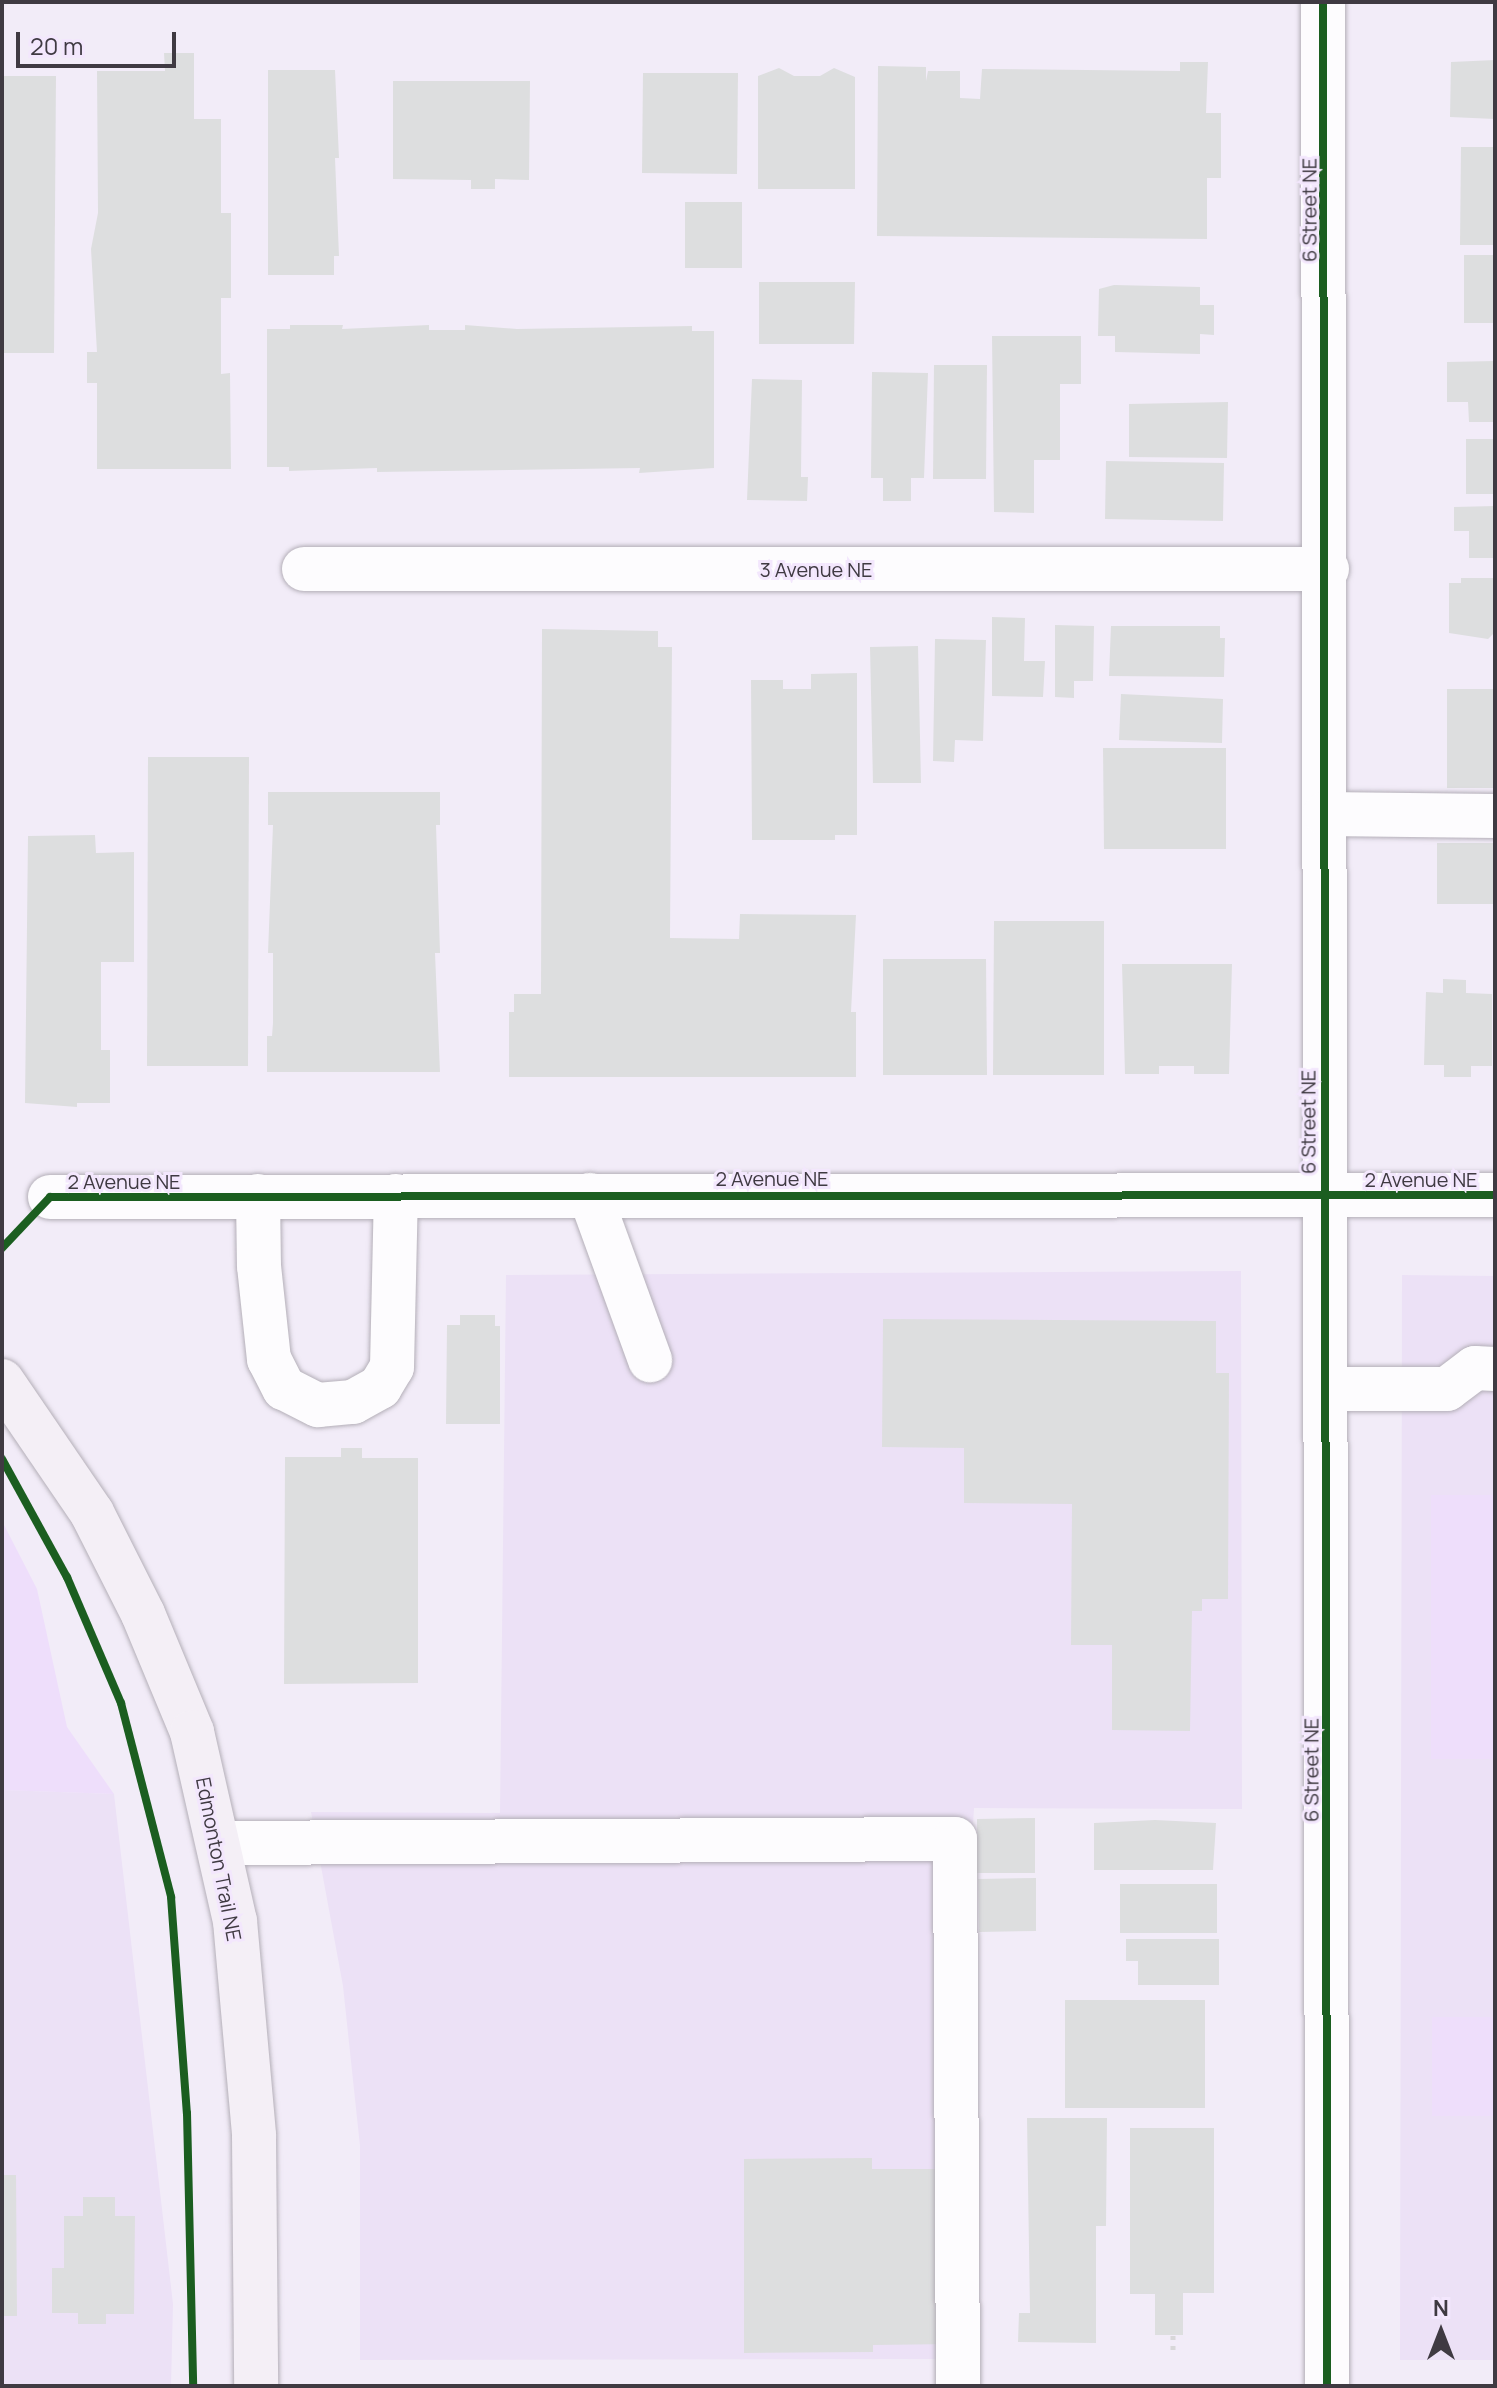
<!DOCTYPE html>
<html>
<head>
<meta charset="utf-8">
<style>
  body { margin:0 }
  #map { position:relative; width:1497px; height:2388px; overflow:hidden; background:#f2ecf8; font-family:Manrope,sans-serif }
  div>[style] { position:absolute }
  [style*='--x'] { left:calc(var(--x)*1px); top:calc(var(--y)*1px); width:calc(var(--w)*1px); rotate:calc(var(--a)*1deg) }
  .built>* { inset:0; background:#ece1f6 }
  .green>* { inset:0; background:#eedefb }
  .building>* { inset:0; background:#dddedf }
  .path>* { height:5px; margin-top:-2.5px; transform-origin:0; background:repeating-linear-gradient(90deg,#d8d7d9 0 4px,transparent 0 10px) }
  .roads { filter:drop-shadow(0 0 2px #b4afb8) drop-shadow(0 0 2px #b4afb8) }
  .minor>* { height:44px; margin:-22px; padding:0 22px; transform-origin:22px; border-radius:22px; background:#fdfcfe }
  .major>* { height:44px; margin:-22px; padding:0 22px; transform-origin:22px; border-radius:22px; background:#f4eff6 }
  .cycleway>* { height:8px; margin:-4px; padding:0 4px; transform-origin:4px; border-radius:4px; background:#1b5e20 }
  span { translate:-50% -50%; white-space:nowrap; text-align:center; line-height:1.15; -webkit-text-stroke:6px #f3e7fd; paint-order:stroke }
  .street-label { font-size:20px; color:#3f3a42 }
  .frame { position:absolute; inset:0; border:4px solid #3f3a42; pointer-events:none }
  .north { position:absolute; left:1401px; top:2292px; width:80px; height:80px; -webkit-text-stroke:6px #f3e7fd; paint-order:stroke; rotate:0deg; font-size:22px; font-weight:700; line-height:32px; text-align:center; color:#3f3a42 }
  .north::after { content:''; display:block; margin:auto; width:28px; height:36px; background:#3f3a42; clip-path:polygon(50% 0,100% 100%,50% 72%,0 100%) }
  .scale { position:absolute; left:16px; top:32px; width:160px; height:36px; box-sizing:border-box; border:4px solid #3f3a42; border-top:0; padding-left:10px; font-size:24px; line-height:28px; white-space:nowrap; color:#3f3a42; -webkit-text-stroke:6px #f3e7fd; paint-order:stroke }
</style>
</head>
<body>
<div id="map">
  <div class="built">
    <div style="clip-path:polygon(1241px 1271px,1242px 1809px,974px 1808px,942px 2359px,360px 2360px,360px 2146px,343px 1986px,311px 1812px,500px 1813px,506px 1275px)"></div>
    <div style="clip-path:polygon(1402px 1275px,1495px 1276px,1495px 2360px,1400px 2360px)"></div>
    <div style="clip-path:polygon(2px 1790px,114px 1794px,173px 2304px,171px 2386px,2px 2386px)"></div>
  </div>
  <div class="green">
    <div style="clip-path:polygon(1431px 1495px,1495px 1495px,1495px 1759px,1431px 1759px)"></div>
    <div style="clip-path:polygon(2px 1521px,37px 1589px,67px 1727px,114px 1794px,2px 1790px)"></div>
    <div style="clip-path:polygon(1432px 2017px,1495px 2017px,1495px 2116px,1432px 2116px)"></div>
  </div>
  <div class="building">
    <div style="clip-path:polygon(164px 53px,194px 53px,194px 119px,221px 119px,221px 213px,231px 213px,231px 298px,221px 298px,221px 374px,230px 373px,231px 469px,97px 469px,97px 383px,87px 383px,87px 352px,97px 352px,91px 249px,98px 213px,97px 71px,165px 71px)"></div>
    <div style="clip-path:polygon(1495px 60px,1495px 119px,1450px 117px,1451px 62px)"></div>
    <div style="clip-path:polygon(1180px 62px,1208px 62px,1206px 113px,1221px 113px,1221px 178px,1207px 178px,1207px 239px,877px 236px,878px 66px,926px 67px,926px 81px,928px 71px,960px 71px,960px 98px,980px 99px,982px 69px,1180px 71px)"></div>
    <div style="clip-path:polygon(779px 68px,794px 76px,820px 76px,834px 68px,855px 77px,855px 189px,758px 189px,758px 76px)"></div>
    <div style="clip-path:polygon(268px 70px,335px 70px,339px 158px,335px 158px,339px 256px,334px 256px,334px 275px,268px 275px)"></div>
    <div style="clip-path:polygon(643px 73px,738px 73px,737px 174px,642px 173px)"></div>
    <div style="clip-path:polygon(2px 76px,56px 76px,54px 353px,2px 353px)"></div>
    <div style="clip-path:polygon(393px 81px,530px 81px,529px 180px,495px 179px,495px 189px,471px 189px,471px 180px,393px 179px)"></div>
    <div style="clip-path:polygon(1461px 147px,1495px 147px,1495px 245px,1460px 245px)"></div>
    <div style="clip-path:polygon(685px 202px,742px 202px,742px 268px,685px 268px)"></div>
    <div style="clip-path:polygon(1464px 255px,1495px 255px,1495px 323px,1464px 323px)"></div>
    <div style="clip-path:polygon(759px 282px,855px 282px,854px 344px,759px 344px)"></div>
    <div style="clip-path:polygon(1114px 285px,1200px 287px,1200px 305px,1214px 305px,1214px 335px,1200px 334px,1200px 354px,1115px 352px,1115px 336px,1098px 336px,1099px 289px)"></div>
    <div style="clip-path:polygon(290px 325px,343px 325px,342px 329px,429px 325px,429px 330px,465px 330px,465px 325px,517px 329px,692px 326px,692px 331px,714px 331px,714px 468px,639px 473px,640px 468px,377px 472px,377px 468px,289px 471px,289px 467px,267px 467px,267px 329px,290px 329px)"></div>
    <div style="clip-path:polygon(992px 336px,1081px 336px,1081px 384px,1060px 384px,1060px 460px,1034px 460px,1034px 513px,994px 512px)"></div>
    <div style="clip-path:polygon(1495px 361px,1495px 422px,1469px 422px,1468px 402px,1447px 402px,1447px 362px)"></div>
    <div style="clip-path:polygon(934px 365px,987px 365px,986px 479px,933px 479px)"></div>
    <div style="clip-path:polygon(872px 372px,928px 373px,924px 478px,911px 478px,911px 501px,883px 501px,883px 478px,871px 478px)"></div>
    <div style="clip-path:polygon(752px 379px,802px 380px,801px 477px,808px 477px,807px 501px,747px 500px)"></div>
    <div style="clip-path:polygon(1228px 402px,1227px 458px,1129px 457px,1129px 404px)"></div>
    <div style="clip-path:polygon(1466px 439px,1495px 439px,1495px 494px,1466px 494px)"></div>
    <div style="clip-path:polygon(1106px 461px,1224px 463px,1223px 521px,1105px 519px)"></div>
    <div style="clip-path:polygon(1495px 506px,1495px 558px,1469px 558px,1469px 531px,1454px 531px,1454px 507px)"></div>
    <div style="clip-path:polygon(1461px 578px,1495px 578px,1495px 632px,1488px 639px,1449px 633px,1449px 583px,1461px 583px)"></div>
    <div style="clip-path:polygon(992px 617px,1025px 618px,1024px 661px,1045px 661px,1043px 697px,992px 696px)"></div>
    <div style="clip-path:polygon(1055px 625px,1094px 626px,1093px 681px,1074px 681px,1074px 698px,1055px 697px)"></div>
    <div style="clip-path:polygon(1111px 626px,1220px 626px,1220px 638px,1225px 638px,1224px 677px,1109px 676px)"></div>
    <div style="clip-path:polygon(542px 629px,658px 631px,658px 647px,672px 647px,670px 938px,739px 939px,740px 914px,856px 915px,851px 1012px,856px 1012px,856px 1077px,509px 1077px,509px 1012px,514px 1012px,514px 994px,541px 994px)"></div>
    <div style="clip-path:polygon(935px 639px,986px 640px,983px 741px,955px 740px,954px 762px,933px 761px)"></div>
    <div style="clip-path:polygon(918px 646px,921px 783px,873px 783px,870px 647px)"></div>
    <div style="clip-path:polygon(857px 673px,857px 835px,835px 835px,835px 840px,752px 840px,751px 680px,783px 680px,783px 689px,811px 689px,811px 674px)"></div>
    <div style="clip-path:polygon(1447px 689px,1495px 689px,1495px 788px,1447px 788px)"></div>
    <div style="clip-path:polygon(1121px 694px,1223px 699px,1222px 743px,1119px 740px)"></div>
    <div style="clip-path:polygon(1103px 748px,1226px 748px,1226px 849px,1104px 849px)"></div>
    <div style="clip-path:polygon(148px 757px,249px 757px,248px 1066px,147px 1066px)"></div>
    <div style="clip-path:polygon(268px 792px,440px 792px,440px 825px,436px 825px,440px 953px,435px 953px,440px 1072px,267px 1072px,267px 1036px,272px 1036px,273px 1023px,273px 953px,268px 953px,273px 825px,268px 825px)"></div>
    <div style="clip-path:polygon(95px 835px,96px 853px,134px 852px,134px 962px,101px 962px,101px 1050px,110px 1050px,110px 1103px,77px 1103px,77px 1107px,25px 1103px,28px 836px)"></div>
    <div style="clip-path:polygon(1437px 843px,1495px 843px,1495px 904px,1437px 904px)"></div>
    <div style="clip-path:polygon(994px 921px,1104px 921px,1104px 1075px,993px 1075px)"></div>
    <div style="clip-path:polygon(883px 959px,986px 959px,987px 1075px,883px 1075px)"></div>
    <div style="clip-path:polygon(1122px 964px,1232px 964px,1229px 1074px,1194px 1074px,1194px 1066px,1159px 1066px,1159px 1074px,1125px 1074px)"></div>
    <div style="clip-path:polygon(1443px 979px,1466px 980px,1466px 993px,1492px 994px,1492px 1066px,1471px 1066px,1471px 1077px,1444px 1077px,1444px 1065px,1424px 1065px,1426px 992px,1443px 993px)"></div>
    <div style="clip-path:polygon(460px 1315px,495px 1315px,495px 1326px,500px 1326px,500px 1424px,446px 1424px,447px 1325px,460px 1325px)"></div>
    <div style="clip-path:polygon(883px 1319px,1216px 1321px,1216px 1373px,1229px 1373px,1228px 1599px,1202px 1599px,1202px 1611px,1192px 1611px,1190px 1731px,1112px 1730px,1112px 1645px,1071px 1645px,1072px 1504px,964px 1503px,964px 1448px,882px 1447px)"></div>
    <div style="clip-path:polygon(341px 1448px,362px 1448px,362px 1458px,418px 1458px,418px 1683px,284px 1684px,285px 1457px,341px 1457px)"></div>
    <div style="clip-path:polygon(1035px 1818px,1035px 1873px,977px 1873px,977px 1819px)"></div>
    <div style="clip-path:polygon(1155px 1820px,1216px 1823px,1213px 1870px,1094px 1870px,1094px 1823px)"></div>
    <div style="clip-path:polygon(1036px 1878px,1036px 1931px,979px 1932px,978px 1879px)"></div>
    <div style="clip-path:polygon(1120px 1884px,1217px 1884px,1217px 1933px,1120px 1933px)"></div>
    <div style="clip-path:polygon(1126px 1939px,1219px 1939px,1219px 1985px,1138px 1985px,1138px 1961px,1126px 1961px)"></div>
    <div style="clip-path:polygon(1065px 2000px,1205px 2000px,1205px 2108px,1065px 2108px)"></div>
    <div style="clip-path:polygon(1027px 2118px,1107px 2118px,1106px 2226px,1096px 2226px,1096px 2343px,1018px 2342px,1019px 2313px,1030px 2313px)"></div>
    <div style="clip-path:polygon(1130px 2128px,1214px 2128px,1214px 2293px,1183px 2293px,1183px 2335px,1155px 2335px,1155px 2294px,1130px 2294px)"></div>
    <div style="clip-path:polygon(872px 2158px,872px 2169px,952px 2169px,952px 2344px,873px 2345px,873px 2352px,744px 2353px,744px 2159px)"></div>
    <div style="clip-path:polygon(2px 2175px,16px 2175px,17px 2316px,2px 2316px)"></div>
    <div style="clip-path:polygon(83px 2197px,115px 2197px,115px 2216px,135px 2216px,134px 2314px,106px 2314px,106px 2324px,78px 2324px,78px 2313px,52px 2313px,52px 2268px,64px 2268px,64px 2216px,83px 2216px)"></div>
  </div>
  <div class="path">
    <div style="--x:1173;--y:2335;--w:15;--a:90"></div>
  </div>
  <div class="roads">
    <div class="minor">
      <div style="--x:1323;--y:2;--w:2384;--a:89.9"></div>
      <div style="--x:304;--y:569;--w:1023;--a:0"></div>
      <div style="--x:1325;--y:814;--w:170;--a:0.7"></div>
      <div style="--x:590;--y:1195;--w:176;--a:70"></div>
      <div style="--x:258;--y:1196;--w:70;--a:89.2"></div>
      <div style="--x:259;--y:1266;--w:94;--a:83.9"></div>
      <div style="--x:269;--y:1359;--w:33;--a:63"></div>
      <div style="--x:284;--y:1388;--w:38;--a:27"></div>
      <div style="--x:318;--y:1405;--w:35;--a:-5"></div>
      <div style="--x:353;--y:1402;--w:31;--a:-29"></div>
      <div style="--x:380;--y:1387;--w:23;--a:-59"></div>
      <div style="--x:392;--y:1367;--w:171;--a:-88.7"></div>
      <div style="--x:50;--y:1197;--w:1445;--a:-0.08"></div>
      <div style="--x:1327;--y:1389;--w:120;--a:0"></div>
      <div style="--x:1447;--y:1389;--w:35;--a:-37"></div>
      <div style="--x:1475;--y:1368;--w:20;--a:3"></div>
      <div style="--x:220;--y:1843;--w:735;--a:-0.31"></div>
      <div style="--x:955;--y:1839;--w:547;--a:89.69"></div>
    </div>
    <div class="major">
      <div style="--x:2;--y:1381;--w:160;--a:55.7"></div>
      <div style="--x:92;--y:1513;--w:113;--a:63.2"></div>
      <div style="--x:143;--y:1614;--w:128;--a:67.4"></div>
      <div style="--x:192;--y:1732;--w:194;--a:77.2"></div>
      <div style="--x:235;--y:1921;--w:216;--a:84.9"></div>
      <div style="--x:254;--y:2136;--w:250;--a:89.5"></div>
    </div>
  </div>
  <div class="cycleway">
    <div style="--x:1323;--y:2;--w:2384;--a:89.9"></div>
    <div style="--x:2;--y:1248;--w:70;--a:-46.7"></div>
    <div style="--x:50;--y:1197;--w:1445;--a:-0.08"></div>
    <div style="--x:2;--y:1459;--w:135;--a:61.2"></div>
    <div style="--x:67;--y:1577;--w:137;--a:66.8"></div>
    <div style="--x:121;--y:1703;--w:200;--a:75.5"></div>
    <div style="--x:171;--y:1897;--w:217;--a:85.8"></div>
    <div style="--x:187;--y:2113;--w:273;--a:88.7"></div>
  </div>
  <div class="street-label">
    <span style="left:1309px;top:210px;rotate:-90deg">6 Street NE</span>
    <span style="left:816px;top:569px">3 Avenue NE</span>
    <span style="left:1308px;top:1122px;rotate:-90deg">6 Street NE</span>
    <span style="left:772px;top:1178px">2 Avenue NE</span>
    <span style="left:1421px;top:1179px">2 Avenue NE</span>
    <span style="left:124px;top:1181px">2 Avenue NE</span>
    <span style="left:1311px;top:1770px;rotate:-90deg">6 Street NE</span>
    <span style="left:219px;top:1859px;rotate:79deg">Edmonton Trail NE</span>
  </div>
  <div class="frame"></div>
  <div class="north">N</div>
  <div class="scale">20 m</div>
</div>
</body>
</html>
